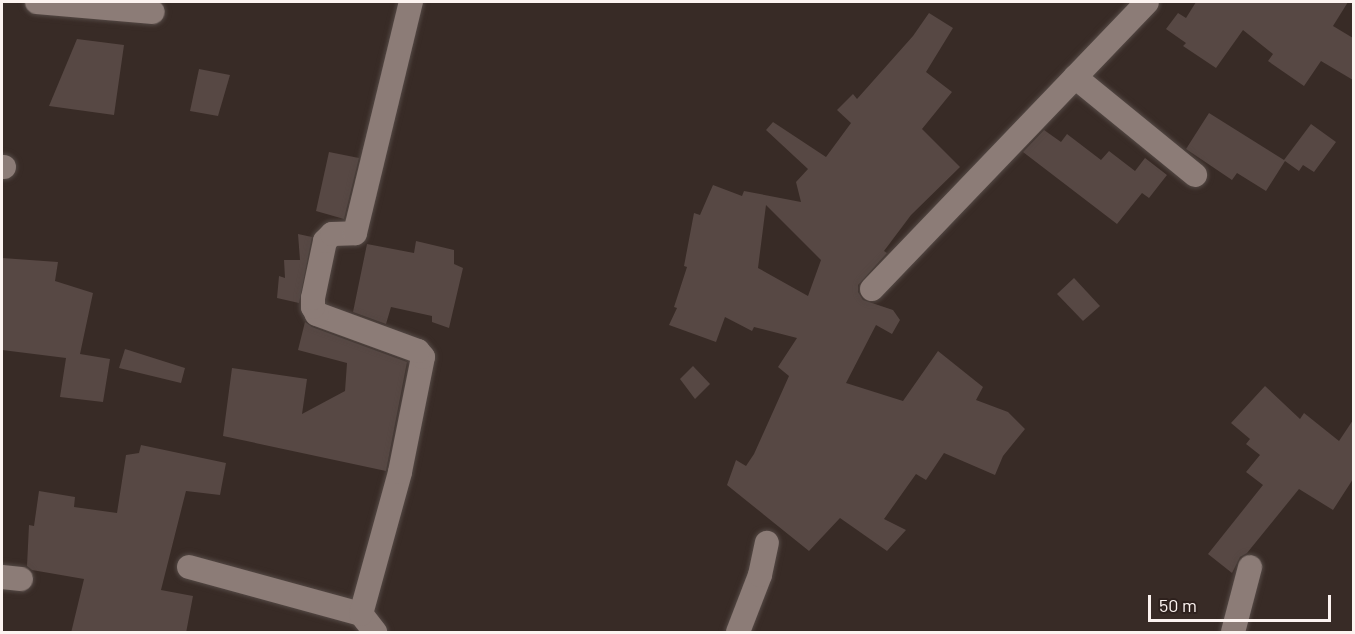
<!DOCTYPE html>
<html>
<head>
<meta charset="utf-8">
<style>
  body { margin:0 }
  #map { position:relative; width:1355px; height:634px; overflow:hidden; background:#382b26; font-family:Barlow,sans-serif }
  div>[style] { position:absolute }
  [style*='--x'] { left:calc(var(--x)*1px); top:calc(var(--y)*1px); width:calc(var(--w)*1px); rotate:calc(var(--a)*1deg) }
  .building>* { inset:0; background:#574844 }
  .roads { filter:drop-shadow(0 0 2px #544945) drop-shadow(0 0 2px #544945) }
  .minor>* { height:24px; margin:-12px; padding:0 12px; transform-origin:12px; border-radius:12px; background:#8c7c77 }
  span { translate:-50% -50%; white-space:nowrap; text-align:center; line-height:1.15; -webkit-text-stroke:4.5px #2e211d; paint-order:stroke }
  .frame { position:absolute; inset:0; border:3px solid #fcf3f0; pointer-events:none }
  .scale { position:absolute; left:1148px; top:595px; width:183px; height:27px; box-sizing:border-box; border:3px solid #fcf3f0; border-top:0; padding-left:8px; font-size:18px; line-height:21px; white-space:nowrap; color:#fcf3f0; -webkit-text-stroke:4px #2e211d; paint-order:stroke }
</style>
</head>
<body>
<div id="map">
  <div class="building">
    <div style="clip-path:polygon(1196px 2px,1348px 2px,1333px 26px,1353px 38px,1353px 80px,1321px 61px,1304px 86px,1268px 61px,1273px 54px,1243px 30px,1216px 68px,1183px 46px,1186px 43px,1166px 29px,1178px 13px,1186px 18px)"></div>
    <div style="clip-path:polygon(evenodd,929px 13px,953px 28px,926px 72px,952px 92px,922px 129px,960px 167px,911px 215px,884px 251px,887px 253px,858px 285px,858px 292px,863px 300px,893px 310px,900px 320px,892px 334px,876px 325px,846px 383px,903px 401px,938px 351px,983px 387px,976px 400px,1008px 412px,1025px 429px,1003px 456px,995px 475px,944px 453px,926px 480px,916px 474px,884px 519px,906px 530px,887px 551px,840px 518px,809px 551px,727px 485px,736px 460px,746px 466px,754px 454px,789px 376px,778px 367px,797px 338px,754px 327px,752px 331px,725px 317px,716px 342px,669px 325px,677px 308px,674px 307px,687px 267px,684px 266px,694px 213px,700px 215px,713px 185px,742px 196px,744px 191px,801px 202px,796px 182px,808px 169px,766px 130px,773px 122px,826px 157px,851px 123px,837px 110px,853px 94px,857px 99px,913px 36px,929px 13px,766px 205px,821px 260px,808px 296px,758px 268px,766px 205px)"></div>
    <div style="clip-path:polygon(77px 39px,124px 45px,114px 115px,49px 106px)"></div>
    <div style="clip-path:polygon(199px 69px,230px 75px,218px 116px,190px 111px)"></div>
    <div style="clip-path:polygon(1209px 113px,1284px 160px,1311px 124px,1336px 142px,1314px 172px,1303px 165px,1299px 171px,1285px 161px,1266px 191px,1237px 173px,1232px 180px,1186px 149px)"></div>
    <div style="clip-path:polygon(1044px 130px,1061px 142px,1067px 134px,1101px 160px,1109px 151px,1135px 171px,1145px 158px,1167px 175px,1149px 198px,1142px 193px,1117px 224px,1023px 152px)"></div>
    <div style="clip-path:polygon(329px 152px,359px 158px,344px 219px,316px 211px)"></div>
    <div style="clip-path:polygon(298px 234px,312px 237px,299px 303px,277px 298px,279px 276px,285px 278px,284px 260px,300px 260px)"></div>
    <div style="clip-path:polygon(416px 241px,454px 250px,454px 264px,463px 268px,449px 328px,432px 322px,432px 316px,391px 307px,386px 324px,353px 312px,367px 244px,414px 253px)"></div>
    <div style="clip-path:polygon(2px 258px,58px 262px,55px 281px,93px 293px,80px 354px,110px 359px,103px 402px,60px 397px,66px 358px,2px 350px)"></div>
    <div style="clip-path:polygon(1074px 278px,1100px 306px,1083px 321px,1057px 294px)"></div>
    <div style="clip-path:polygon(305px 322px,312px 327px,407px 362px,386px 471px,223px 436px,232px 368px,307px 379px,302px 414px,345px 391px,347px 363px,298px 350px)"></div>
    <div style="clip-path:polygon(125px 349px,185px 368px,181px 383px,119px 368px)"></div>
    <div style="clip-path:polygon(693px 366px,710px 384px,695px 399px,680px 379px)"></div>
    <div style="clip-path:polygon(1265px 386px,1300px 419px,1304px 413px,1339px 441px,1353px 420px,1353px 479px,1333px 510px,1299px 489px,1247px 553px,1240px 557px,1232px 573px,1208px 554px,1263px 485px,1246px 472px,1260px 455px,1246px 444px,1250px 439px,1231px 423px)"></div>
    <div style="clip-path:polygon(141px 445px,226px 463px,220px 495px,186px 491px,161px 590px,193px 596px,186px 633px,71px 633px,84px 579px,32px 570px,27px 566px,29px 525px,34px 526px,39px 491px,75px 497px,74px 507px,117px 513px,126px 455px,139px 453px)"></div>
  </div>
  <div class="roads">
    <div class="minor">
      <div style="--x:37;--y:2;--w:116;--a:4.9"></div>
      <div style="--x:1075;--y:77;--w:155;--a:39.2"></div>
      <div style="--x:2;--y:167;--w:2;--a:0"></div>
      <div style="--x:872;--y:289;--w:397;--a:-46.2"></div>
      <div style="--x:189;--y:567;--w:178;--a:15.3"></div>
      <div style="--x:361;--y:614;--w:23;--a:52"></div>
      <div style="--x:2;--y:577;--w:19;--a:6"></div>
      <div style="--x:361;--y:614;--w:147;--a:-74.6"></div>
      <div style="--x:400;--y:472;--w:117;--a:-78.7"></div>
      <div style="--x:423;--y:357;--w:8;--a:-130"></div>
      <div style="--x:418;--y:351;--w:108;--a:-159.9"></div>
      <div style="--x:317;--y:314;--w:8;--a:-120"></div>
      <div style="--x:313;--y:307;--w:9;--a:-90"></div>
      <div style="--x:313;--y:298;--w:58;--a:-78.1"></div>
      <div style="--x:325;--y:241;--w:10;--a:-45"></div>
      <div style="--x:332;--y:234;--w:23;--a:-2"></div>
      <div style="--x:355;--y:233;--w:238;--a:-76.4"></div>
      <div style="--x:738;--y:632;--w:61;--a:-68.9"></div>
      <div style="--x:760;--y:575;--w:33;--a:-78"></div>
      <div style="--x:1233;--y:632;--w:67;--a:-75.3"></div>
    </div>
  </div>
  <div class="frame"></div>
  <div class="scale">50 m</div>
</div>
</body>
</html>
